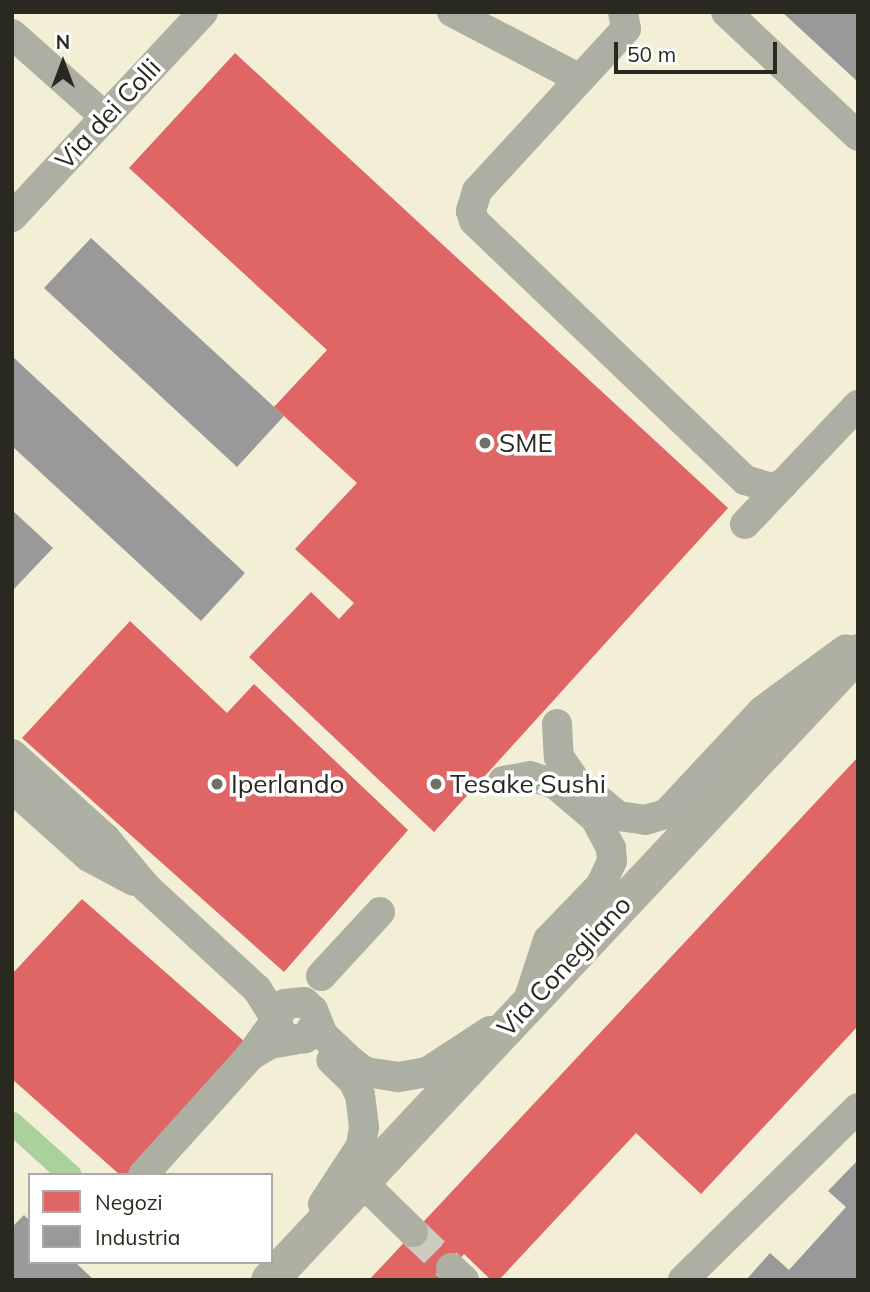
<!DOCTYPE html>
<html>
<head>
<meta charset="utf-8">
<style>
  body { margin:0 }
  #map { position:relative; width:870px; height:1292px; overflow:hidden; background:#f5f3e5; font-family:Mulish,sans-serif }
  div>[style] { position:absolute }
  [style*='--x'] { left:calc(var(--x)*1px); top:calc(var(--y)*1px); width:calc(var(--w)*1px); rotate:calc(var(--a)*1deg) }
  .built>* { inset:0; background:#f3efd7 }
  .shops>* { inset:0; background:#e06666 }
  .industry>* { inset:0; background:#999 }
  .canal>* { height:23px; margin:-11.5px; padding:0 11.5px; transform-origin:11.5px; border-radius:11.5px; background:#aad09c }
  .minor-tunnel>* { height:30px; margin-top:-15px; transform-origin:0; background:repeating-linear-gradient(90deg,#cccbbe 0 30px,transparent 0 45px) }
  .minor>* { height:30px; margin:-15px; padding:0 15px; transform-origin:15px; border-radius:15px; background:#adafa2 }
  .major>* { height:37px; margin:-18.5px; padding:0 18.5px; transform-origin:18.5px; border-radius:18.5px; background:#afb0a1 }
  .dots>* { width:19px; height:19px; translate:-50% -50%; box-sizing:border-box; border:4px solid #fff; border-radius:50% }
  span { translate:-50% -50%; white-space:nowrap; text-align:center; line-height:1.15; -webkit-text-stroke:7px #fff; paint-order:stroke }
  .street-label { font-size:26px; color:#2a2920 }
  .poi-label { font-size:26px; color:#2a2920 }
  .left { translate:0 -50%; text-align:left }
  .frame { position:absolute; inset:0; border:14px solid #2a2920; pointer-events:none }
  .legend { position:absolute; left:28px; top:1173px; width:245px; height:91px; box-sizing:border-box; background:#fff; border:2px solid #aaa9a6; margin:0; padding:9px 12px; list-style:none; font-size:21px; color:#2a2920 }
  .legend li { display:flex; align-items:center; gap:14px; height:35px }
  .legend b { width:35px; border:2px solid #aaa9a6 }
  .north { position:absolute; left:28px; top:28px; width:70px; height:70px; -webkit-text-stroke:5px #fff; paint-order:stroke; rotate:0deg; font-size:19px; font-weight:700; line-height:28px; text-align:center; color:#2a2920 }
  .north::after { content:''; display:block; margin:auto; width:24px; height:32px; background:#2a2920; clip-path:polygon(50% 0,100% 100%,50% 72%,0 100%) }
  .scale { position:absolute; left:614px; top:42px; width:163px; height:32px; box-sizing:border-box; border:4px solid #2a2920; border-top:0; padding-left:9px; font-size:21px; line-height:24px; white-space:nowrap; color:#2a2920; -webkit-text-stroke:5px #fff; paint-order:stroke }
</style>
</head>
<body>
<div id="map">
  <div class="built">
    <div style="clip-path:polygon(evenodd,12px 12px,858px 12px,858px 1280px,12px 1280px,12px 12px,30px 1175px,271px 1175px,271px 1262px,30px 1262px,30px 1175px)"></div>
  </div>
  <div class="shops">
    <div style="clip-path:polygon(235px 53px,728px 508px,434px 832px,249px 657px,311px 592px,339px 619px,354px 603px,295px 549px,357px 483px,274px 407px,327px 350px,129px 168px)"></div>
    <div style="clip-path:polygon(130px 621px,227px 713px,254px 684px,408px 830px,284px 972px,22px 738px)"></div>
    <div style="clip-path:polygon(858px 757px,858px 1026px,701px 1194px,636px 1133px,499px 1280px,491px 1280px,464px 1254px,441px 1280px,369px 1280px)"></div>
    <div style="clip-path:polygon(82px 899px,245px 1042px,132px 1175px,120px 1175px,12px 1079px,12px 974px)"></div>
  </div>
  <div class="industry">
    <div style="clip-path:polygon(782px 12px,858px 12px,858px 82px)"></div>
    <div style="clip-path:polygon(91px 238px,284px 416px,237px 467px,44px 288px)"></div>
    <div style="clip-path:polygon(12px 356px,245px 573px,201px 621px,12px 446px)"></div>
    <div style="clip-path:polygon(12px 510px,53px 548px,12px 591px)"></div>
    <div style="clip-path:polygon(858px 1160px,858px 1280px,746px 1280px,770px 1253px,789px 1270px,846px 1207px,828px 1191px)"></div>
    <div style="clip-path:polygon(24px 1215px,30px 1221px,30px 1262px,75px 1262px,94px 1280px,12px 1280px,12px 1227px)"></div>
  </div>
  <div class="canal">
    <div style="--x:12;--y:1123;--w:78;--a:41.9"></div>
  </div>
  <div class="minor-tunnel">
    <div style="--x:413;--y:1232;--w:52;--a:43.5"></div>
  </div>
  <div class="minor">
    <div style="--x:452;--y:12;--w:144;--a:27.6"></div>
    <div style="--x:623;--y:12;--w:17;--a:80"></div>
    <div style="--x:626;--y:29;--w:220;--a:132.6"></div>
    <div style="--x:477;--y:191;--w:21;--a:107"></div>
    <div style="--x:471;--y:211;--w:10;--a:73"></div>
    <div style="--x:474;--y:221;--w:375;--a:43.7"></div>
    <div style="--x:745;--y:480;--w:27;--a:17"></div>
    <div style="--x:771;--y:488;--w:13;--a:-18"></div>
    <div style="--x:726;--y:12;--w:181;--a:43.2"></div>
    <div style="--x:12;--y:34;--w:125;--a:41.7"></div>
    <div style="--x:12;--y:217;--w:280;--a:-47"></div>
    <div style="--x:745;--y:524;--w:164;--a:-46.5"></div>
    <div style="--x:557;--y:724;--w:33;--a:87"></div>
    <div style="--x:559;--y:757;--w:24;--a:55"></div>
    <div style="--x:12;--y:754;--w:127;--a:42.1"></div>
    <div style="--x:106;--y:839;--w:64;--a:50.1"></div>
    <div style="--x:147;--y:888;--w:149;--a:42.6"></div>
    <div style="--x:257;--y:989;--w:36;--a:58"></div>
    <div style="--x:276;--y:1020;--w:44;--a:125.8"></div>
    <div style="--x:250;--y:1056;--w:23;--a:-31"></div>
    <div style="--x:270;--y:1044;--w:22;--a:-10"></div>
    <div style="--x:503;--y:781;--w:27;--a:-10"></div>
    <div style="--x:530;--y:776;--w:26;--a:18"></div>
    <div style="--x:555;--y:784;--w:52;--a:40.4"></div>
    <div style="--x:595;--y:818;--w:34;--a:62"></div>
    <div style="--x:611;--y:848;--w:13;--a:86"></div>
    <div style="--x:612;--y:861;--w:26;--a:115"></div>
    <div style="--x:601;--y:885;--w:76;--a:133.9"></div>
    <div style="--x:548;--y:940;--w:67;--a:108.2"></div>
    <div style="--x:12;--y:788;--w:103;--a:41.9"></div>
    <div style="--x:89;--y:857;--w:51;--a:28.1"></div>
    <div style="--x:587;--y:790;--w:40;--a:40"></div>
    <div style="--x:618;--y:816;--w:27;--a:8"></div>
    <div style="--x:645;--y:820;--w:22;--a:-16"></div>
    <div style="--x:666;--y:814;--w:141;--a:-47"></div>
    <div style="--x:762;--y:711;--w:104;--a:-36.4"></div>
    <div style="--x:321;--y:976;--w:87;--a:-47.3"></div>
    <div style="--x:316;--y:1023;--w:19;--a:126"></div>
    <div style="--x:305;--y:1038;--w:13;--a:171"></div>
    <div style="--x:292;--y:1040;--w:13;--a:-148"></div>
    <div style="--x:281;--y:1033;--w:14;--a:-111"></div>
    <div style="--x:276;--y:1020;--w:18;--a:-61"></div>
    <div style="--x:285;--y:1004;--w:19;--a:-6"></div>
    <div style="--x:304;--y:1002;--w:12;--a:42"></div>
    <div style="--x:313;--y:1010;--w:27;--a:68"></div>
    <div style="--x:323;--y:1035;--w:41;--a:43"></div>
    <div style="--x:353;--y:1063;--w:16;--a:35"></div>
    <div style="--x:366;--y:1072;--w:33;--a:9"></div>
    <div style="--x:399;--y:1077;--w:28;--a:-10"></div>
    <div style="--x:427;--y:1072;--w:75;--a:-33.1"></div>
    <div style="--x:143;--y:1175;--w:160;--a:-48"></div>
    <div style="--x:361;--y:1181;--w:73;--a:44.4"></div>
    <div style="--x:323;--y:1204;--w:69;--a:-56.8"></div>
    <div style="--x:361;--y:1146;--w:19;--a:-81"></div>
    <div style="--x:364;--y:1127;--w:32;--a:-97"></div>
    <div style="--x:360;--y:1095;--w:16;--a:-117"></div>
    <div style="--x:353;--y:1081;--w:30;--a:-136"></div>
    <div style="--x:451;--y:1268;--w:18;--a:43"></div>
    <div style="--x:683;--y:1280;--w:245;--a:-44.5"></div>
  </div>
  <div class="major">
    <div style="--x:269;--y:1280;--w:861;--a:-46.84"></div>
  </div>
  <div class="dots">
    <div style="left:485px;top:443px;background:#717065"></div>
    <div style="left:217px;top:784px;background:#717065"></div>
    <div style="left:436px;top:784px;background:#717065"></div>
  </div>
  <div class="street-label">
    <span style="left:108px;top:114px;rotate:-47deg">Via dei Colli</span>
    <span style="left:564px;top:966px;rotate:-47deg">Via Conegliano</span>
  </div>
  <div class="poi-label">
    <span class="left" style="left:499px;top:443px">SME</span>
    <span class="left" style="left:231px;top:784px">Iperlando</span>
    <span class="left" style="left:450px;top:784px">Tesake Sushi</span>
  </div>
  <div class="frame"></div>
  <ul class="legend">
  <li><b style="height:19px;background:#e06666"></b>Negozi</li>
  <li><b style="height:19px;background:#999"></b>Industria</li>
  </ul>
  <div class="north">N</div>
  <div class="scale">50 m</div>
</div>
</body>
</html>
